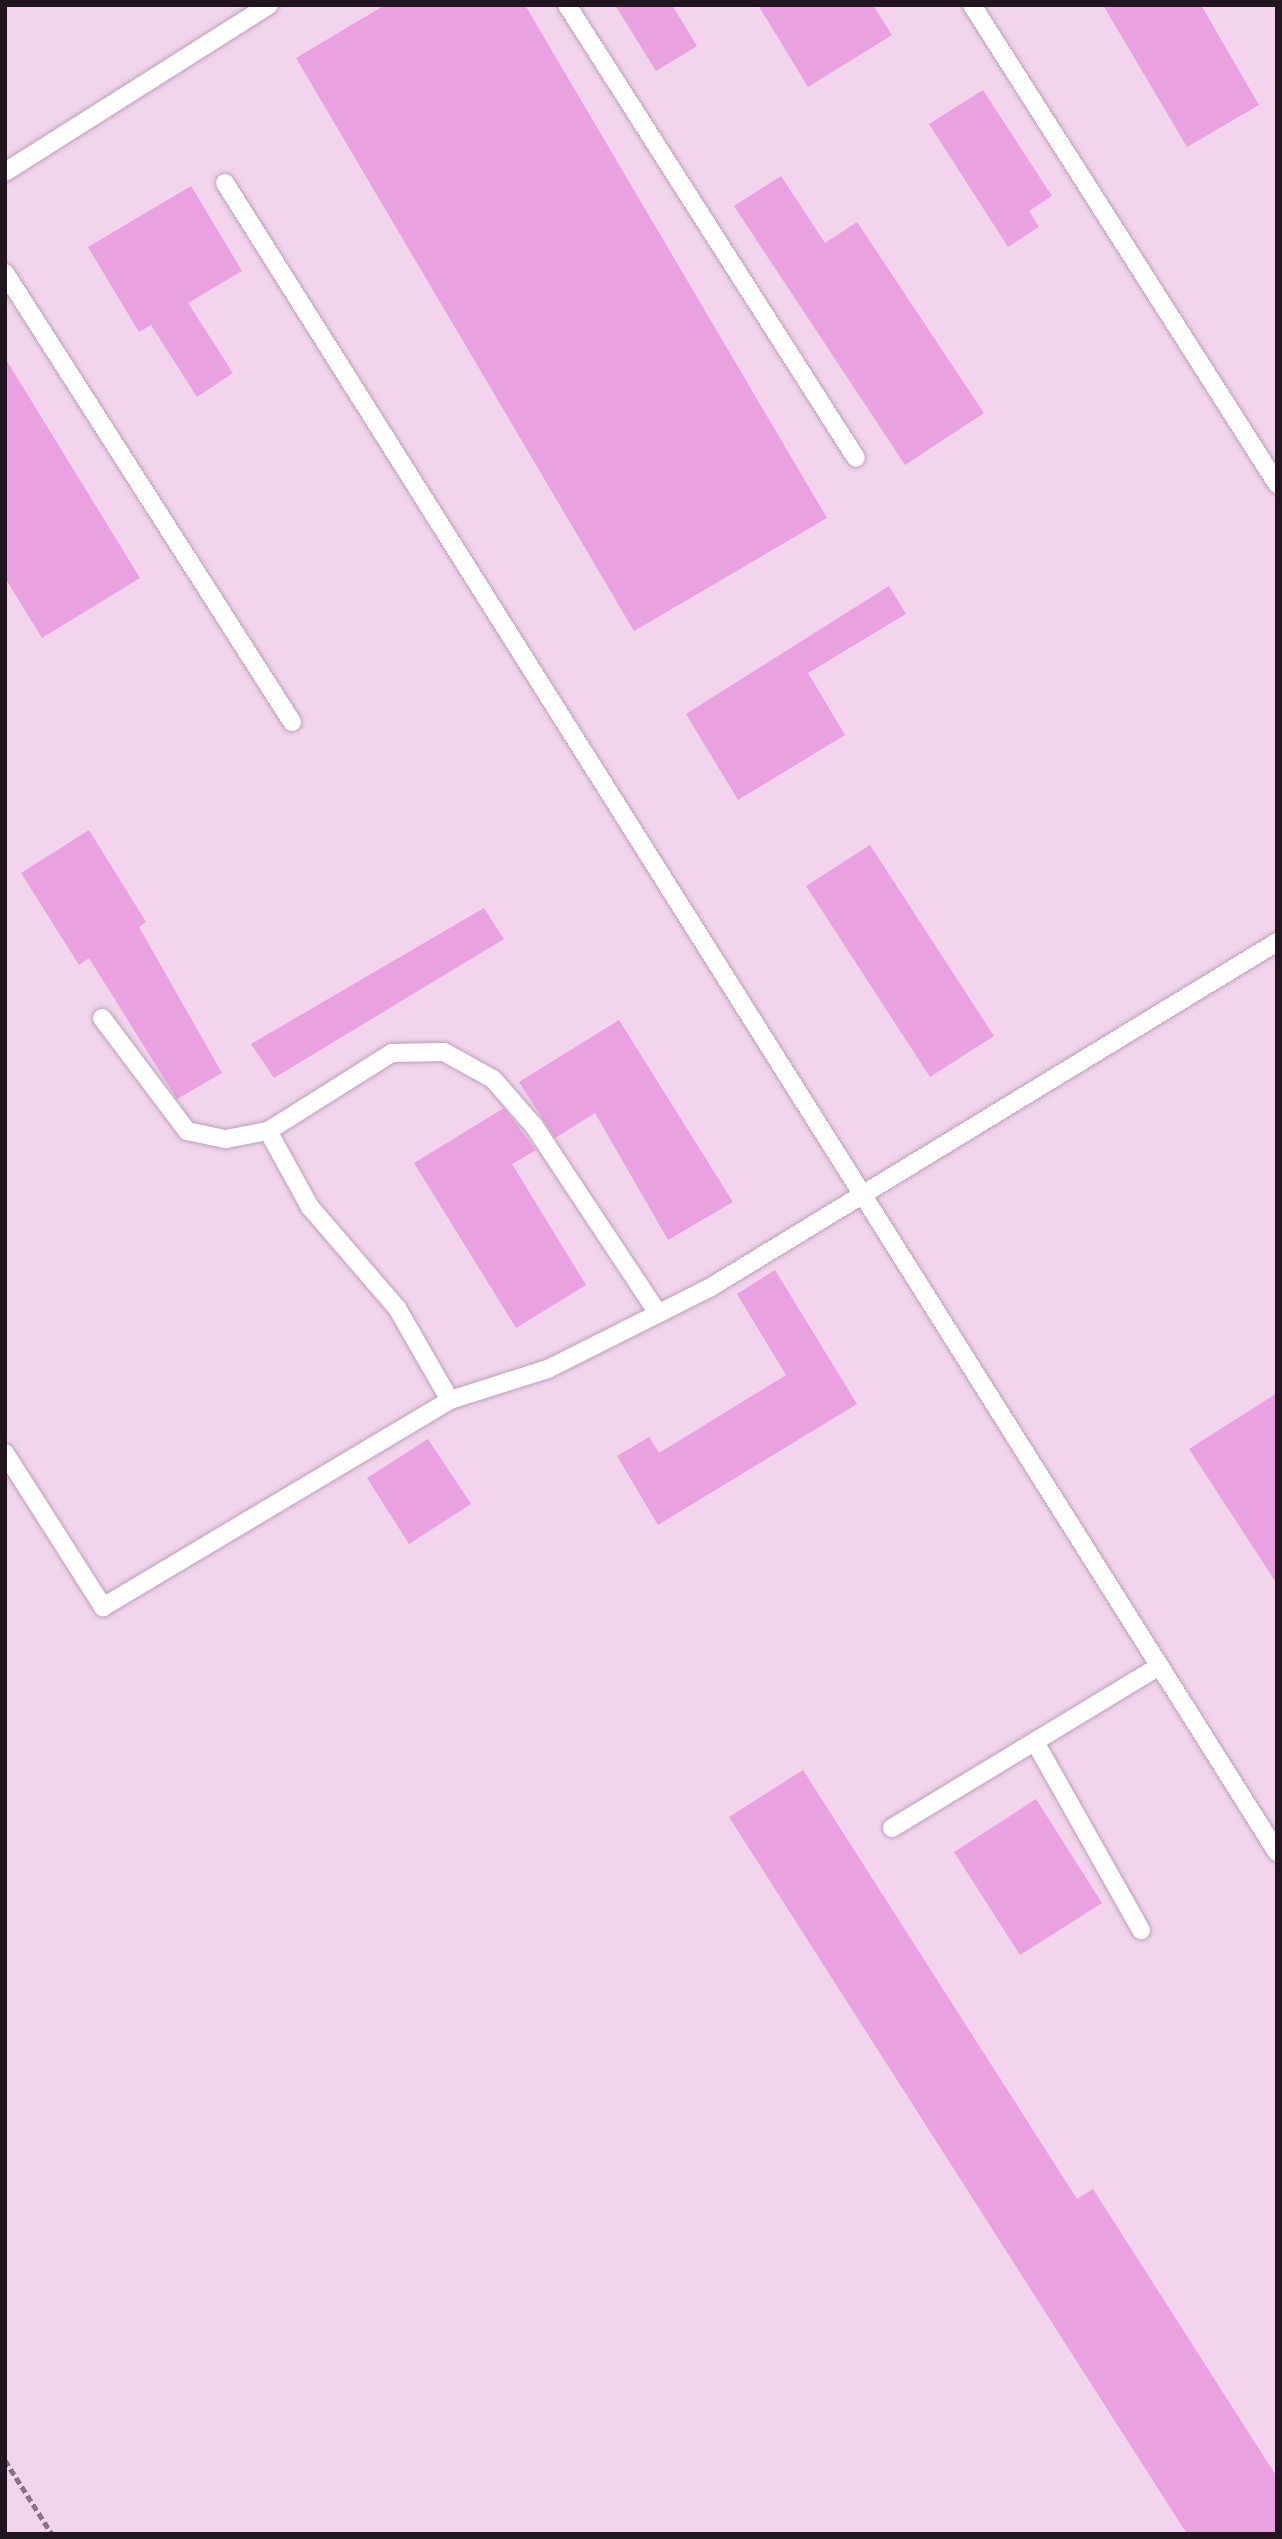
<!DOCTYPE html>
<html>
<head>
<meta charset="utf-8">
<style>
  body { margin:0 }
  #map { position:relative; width:1282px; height:2539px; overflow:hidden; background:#f2d4ed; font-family:Arial,sans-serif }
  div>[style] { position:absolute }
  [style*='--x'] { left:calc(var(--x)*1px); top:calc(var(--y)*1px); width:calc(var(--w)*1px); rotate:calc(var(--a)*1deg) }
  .building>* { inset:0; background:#eaa1e0 }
  .path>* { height:4.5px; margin-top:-2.25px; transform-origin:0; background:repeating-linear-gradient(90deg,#897485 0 7px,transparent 0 10.5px) }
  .roads { filter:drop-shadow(0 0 2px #bca1b8) drop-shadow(0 0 2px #bca1b8) }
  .service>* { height:18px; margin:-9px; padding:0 9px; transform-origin:9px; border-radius:9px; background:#fff }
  span { translate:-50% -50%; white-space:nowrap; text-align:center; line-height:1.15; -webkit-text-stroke:5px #ffe2fa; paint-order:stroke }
  .frame { position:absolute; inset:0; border:7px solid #21161f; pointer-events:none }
</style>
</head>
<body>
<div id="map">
  <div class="building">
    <div style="clip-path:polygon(385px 5px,525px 5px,827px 518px,634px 631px,296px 58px)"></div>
    <div style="clip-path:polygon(615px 5px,672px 5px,697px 46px,656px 71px)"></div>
    <div style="clip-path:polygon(758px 5px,873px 5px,892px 35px,808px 87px)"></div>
    <div style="clip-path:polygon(1103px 5px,1201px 5px,1259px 105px,1187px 147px)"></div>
    <div style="clip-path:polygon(983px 90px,1052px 196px,1029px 211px,1039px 227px,1008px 247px,929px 124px)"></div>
    <div style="clip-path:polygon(781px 176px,825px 243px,857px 222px,984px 413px,905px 465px,734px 206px)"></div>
    <div style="clip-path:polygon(191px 186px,242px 271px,188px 303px,233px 373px,197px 397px,151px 325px,139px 332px,88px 247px)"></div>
    <div style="clip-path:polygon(5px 358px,140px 578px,42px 638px,5px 578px)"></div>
    <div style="clip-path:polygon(889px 586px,906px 614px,808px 673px,845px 735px,738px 800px,686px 714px)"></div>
    <div style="clip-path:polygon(89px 830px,146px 922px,139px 927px,222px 1073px,177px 1099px,89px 958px,79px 965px,21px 873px)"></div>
    <div style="clip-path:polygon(870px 845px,994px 1036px,930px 1077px,806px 886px)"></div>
    <div style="clip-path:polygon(484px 908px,504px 939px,274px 1078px,251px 1044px)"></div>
    <div style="clip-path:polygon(619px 1020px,733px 1202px,668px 1240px,595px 1113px,555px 1138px,519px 1082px)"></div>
    <div style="clip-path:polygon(504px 1108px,536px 1150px,512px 1164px,586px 1285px,516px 1328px,414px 1163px)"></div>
    <div style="clip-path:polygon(775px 1270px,857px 1404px,658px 1525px,617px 1456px,649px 1437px,659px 1453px,786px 1375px,737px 1294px)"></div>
    <div style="clip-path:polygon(1277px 1393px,1277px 1584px,1189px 1449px)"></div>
    <div style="clip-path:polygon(428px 1439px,471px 1504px,409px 1544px,367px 1478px)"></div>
    <div style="clip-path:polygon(803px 1770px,1077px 2199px,1093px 2189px,1277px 2477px,1277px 2534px,1187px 2534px,729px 1817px)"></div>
    <div style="clip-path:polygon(1036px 1799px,1102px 1903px,1020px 1955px,954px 1852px)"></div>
  </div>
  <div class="path">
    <div style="--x:5;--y:2460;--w:88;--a:57.6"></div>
  </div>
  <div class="roads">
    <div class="service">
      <div style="--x:567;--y:5;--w:537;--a:57.46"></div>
      <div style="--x:972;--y:5;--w:568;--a:57.51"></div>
      <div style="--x:5;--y:172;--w:312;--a:-32.3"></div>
      <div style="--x:225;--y:183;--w:1973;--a:57.78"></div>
      <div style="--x:5;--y:273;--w:533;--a:57.41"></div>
      <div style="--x:102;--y:1018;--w:141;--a:53"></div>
      <div style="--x:187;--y:1131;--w:40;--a:12"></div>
      <div style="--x:226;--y:1139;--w:43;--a:-10.8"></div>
      <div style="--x:268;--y:1131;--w:87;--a:61.1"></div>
      <div style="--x:310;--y:1207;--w:133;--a:49.3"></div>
      <div style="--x:397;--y:1308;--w:106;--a:60.1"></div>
      <div style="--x:268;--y:1131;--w:146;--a:-32.2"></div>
      <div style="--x:392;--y:1053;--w:52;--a:-1.1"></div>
      <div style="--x:444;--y:1052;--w:56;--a:28.9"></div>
      <div style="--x:493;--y:1079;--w:62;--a:48.9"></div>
      <div style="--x:534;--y:1126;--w:224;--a:56.5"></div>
      <div style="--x:5;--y:1453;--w:183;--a:57.5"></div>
      <div style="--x:103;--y:1607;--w:404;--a:-30.8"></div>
      <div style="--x:450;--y:1400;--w:103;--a:-17.6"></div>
      <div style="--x:548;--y:1369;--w:182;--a:-26.7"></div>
      <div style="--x:711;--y:1287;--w:663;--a:-31.36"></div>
      <div style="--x:1035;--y:1742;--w:216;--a:60.6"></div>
      <div style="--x:892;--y:1828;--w:313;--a:-31.2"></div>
    </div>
  </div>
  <div class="frame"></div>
</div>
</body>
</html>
